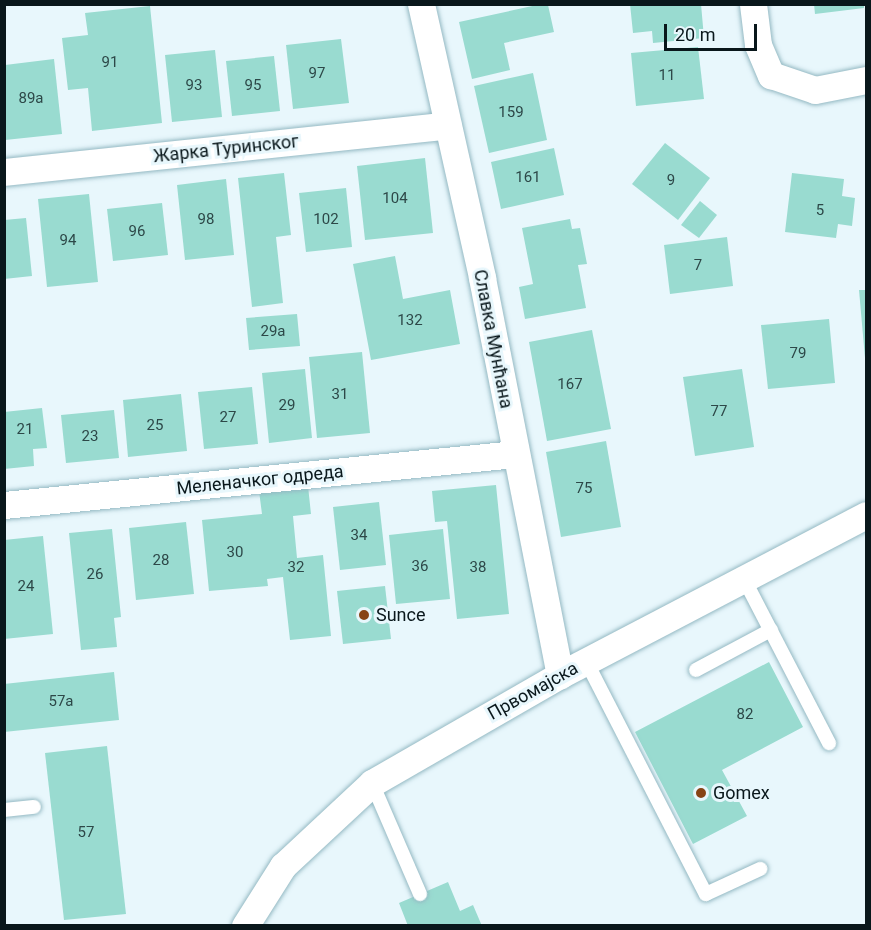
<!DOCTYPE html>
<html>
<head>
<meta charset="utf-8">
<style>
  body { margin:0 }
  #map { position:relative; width:871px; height:930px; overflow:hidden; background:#e8f7fc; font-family:Roboto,sans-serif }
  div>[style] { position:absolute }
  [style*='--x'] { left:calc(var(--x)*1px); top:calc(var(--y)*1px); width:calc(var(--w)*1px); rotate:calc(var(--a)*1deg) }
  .building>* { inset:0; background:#99dbd0 }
  .roads { filter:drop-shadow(0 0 2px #94b9c3) drop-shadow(0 0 2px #94b9c3) }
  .lane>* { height:14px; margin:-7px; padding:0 7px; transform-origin:7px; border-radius:7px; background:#fff }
  .street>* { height:27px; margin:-13.5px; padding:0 13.5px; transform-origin:13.5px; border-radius:13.5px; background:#fff }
  .dots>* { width:16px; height:16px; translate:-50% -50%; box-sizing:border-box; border:3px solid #e8f7fc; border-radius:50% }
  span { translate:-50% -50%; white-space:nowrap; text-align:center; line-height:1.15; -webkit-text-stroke:6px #e8f7fc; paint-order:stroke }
  .number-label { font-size:15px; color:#2d4848 }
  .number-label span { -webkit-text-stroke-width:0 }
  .street-label { font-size:18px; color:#09171b }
  .poi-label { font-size:18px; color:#09171b }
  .left { translate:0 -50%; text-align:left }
  .frame { position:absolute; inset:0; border:6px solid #09171b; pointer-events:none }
  .scale { position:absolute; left:664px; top:24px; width:93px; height:27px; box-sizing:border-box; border:3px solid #09171b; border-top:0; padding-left:8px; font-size:18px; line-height:21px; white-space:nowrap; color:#09171b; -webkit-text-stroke:4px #e8f7fc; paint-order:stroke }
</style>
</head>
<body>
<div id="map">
  <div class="building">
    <div style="clip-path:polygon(630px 4px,701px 4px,704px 38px,653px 43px,652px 31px,633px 33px)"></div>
    <div style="clip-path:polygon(814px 4px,864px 4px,864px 8px,815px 14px)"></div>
    <div style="clip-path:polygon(537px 5px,548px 5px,554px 32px,504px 43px,510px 70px,472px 79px,459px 22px)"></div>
    <div style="clip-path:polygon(150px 6px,162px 123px,92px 131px,88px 88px,68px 90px,62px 38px,88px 35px,85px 13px)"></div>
    <div style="clip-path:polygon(341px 39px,349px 103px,293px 109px,286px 45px)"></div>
    <div style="clip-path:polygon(698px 47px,704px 99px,636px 106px,631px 53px)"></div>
    <div style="clip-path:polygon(215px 50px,222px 117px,172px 122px,165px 55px)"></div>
    <div style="clip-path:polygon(274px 56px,280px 111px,232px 116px,226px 61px)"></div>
    <div style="clip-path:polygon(54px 59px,62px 134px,5px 140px,5px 65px)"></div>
    <div style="clip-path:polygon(533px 73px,547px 140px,489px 153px,474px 86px)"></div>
    <div style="clip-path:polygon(665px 143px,710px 178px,678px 220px,632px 184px)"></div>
    <div style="clip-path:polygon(554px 148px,564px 195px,501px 209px,491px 162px)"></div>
    <div style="clip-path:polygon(425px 158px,433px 233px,365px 240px,357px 166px)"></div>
    <div style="clip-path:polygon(284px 173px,291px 235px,276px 237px,283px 303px,252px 307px,238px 178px)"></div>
    <div style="clip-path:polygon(792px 173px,844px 179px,842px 196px,855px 198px,852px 226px,838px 224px,836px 238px,785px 232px)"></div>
    <div style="clip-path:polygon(226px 179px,234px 255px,185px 260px,177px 185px)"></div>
    <div style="clip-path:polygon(346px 188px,352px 247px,306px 252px,299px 193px)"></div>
    <div style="clip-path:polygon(89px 194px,98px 282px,47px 287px,38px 199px)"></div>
    <div style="clip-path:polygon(700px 201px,717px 215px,699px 238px,681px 225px)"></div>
    <div style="clip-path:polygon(162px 203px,168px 255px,113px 261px,107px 209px)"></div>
    <div style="clip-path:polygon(26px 218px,32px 276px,4px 279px,4px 220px)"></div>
    <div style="clip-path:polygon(570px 219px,572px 229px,580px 228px,587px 264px,578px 265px,586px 308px,525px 319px,519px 287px,533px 284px,522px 228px)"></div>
    <div style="clip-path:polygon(727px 237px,733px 286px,670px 294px,664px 245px)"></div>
    <div style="clip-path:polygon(395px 256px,403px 299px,450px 290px,460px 344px,371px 360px,353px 264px)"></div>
    <div style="clip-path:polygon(859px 290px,866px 290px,866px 358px,865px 358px)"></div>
    <div style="clip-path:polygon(297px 314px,300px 346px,249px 350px,246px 318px)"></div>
    <div style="clip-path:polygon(829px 319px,835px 383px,768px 389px,761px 325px)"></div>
    <div style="clip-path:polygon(592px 330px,611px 429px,547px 441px,529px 342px)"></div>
    <div style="clip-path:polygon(362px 352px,370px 433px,317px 438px,309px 357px)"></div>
    <div style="clip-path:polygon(305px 369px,312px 438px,269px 443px,262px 373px)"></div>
    <div style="clip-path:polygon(742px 369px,754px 447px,695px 456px,683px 377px)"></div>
    <div style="clip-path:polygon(252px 387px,258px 444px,204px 449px,198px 392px)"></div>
    <div style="clip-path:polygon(181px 394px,187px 451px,128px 457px,123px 400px)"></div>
    <div style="clip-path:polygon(42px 408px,47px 448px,33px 449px,34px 466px,4px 469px,4px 412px)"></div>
    <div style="clip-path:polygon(114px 410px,119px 458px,66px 463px,61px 415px)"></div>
    <div style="clip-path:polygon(606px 441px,621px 527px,561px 537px,546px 452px)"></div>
    <div style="clip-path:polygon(496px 485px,509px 614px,457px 619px,447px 521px,435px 522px,432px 491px)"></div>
    <div style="clip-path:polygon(308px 486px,311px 514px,293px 516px,297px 558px,323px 555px,331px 636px,290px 640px,283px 577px,267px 579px,268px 586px,209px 591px,202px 520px,262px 514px,259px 491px)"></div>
    <div style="clip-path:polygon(379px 502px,386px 565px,340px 570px,333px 507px)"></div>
    <div style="clip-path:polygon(186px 522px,194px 594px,136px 600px,129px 528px)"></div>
    <div style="clip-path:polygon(112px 529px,121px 617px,114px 618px,117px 647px,81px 650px,69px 533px)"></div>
    <div style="clip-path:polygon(443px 529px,450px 599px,396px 604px,389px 535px)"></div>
    <div style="clip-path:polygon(43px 536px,53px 634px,4px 639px,4px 540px)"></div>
    <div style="clip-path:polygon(385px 586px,391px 639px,343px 644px,337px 591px)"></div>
    <div style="clip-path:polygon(769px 662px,803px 727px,722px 770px,747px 816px,693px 844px,635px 732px)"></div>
    <div style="clip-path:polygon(114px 672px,119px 720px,4px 732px,4px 684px)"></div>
    <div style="clip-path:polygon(107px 746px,126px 914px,64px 920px,45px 753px)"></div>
    <div style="clip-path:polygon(448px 882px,460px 911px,473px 905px,482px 926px,408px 926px,399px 903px)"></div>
  </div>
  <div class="roads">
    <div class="lane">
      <div style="--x:744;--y:579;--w:185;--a:62.6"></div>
      <div style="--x:586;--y:661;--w:262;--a:62.8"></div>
      <div style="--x:706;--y:894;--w:60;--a:-24.8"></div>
      <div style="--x:696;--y:670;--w:85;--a:-28.1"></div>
      <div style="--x:372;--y:783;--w:121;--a:66.6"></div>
      <div style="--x:4;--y:810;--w:30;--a:-6"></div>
    </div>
    <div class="street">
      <div style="--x:421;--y:4;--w:281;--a:77.4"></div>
      <div style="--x:482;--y:278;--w:405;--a:78.9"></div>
      <div style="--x:753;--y:4;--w:41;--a:83"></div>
      <div style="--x:758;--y:45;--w:33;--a:67"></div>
      <div style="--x:771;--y:75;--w:46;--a:18.8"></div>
      <div style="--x:815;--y:90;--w:52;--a:-11.1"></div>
      <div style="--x:4;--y:172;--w:446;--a:-6"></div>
      <div style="--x:4;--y:505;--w:514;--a:-5.7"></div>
      <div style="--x:245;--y:926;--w:71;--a:-57.7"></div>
      <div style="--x:283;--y:866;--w:122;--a:-43"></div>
      <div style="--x:372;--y:783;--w:217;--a:-29.9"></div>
      <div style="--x:560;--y:675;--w:345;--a:-27.6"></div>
    </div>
  </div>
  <div class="dots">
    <div style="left:364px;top:615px;background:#874415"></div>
    <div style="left:701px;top:793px;background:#874415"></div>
  </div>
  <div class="number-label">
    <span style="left:110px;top:63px">91</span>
    <span style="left:317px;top:74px">97</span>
    <span style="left:667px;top:76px">11</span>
    <span style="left:194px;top:86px">93</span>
    <span style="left:253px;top:86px">95</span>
    <span style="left:31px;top:99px">89a</span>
    <span style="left:511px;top:113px">159</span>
    <span style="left:528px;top:178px">161</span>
    <span style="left:671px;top:181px">9</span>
    <span style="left:395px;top:199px">104</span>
    <span style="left:820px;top:211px">5</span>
    <span style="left:206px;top:220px">98</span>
    <span style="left:326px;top:220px">102</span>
    <span style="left:137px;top:232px">96</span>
    <span style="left:68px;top:241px">94</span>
    <span style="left:698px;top:266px">7</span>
    <span style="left:410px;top:321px">132</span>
    <span style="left:273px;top:332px">29a</span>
    <span style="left:798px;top:354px">79</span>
    <span style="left:570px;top:385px">167</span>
    <span style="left:340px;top:395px">31</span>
    <span style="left:287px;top:406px">29</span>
    <span style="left:719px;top:412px">77</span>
    <span style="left:228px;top:418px">27</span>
    <span style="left:155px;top:426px">25</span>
    <span style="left:25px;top:430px">21</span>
    <span style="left:90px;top:437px">23</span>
    <span style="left:584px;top:489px">75</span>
    <span style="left:359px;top:536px">34</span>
    <span style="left:235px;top:553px">30</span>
    <span style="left:161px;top:561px">28</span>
    <span style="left:420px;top:567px">36</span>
    <span style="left:296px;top:568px">32</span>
    <span style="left:478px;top:568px">38</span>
    <span style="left:95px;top:575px">26</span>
    <span style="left:26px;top:587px">24</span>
    <span style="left:61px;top:702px">57a</span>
    <span style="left:745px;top:715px">82</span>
    <span style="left:86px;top:833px">57</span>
  </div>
  <div class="street-label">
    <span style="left:226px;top:149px;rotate:-6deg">Жарка Туринског</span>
    <span style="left:493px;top:339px;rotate:79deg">Славка Мунћана</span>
    <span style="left:260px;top:480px;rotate:-6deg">Меленачког одреда</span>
    <span style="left:533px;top:691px;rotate:-29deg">Првомајска</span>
  </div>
  <div class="poi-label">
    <span class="left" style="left:376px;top:615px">Sunce</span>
    <span class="left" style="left:713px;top:793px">Gomex</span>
  </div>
  <div class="frame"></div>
  <div class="scale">20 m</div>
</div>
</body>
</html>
